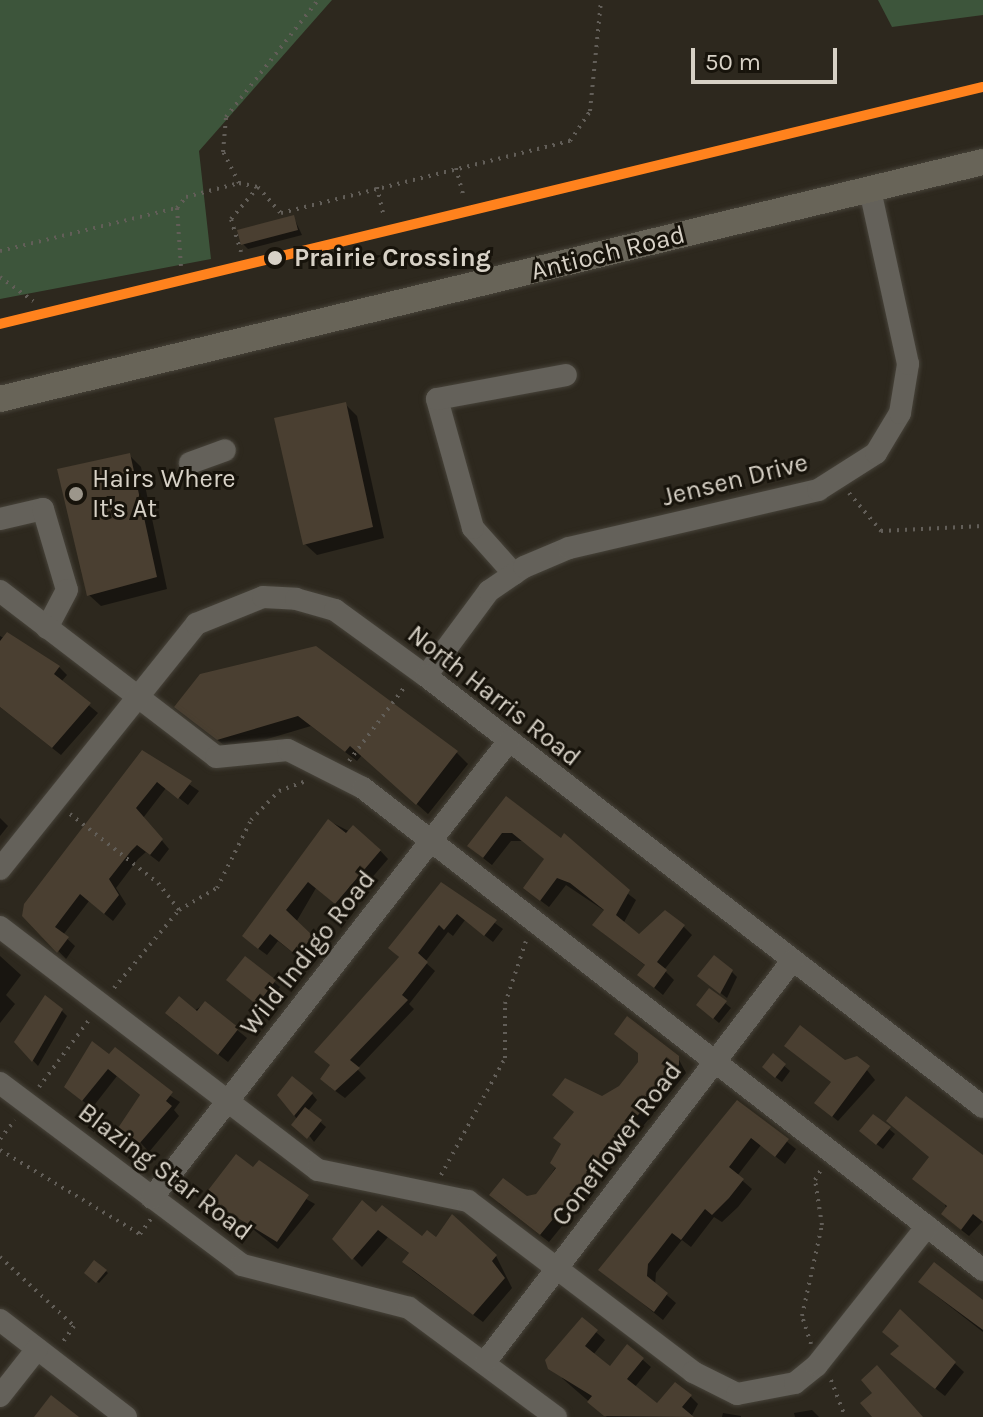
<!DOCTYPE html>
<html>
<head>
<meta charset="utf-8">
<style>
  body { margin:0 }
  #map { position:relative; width:983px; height:1417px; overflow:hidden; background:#2d281e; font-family:Karla,sans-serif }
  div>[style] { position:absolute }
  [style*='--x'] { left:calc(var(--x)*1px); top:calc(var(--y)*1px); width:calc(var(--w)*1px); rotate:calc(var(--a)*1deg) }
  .green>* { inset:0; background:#3d553b }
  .shadow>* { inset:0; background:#0007 }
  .building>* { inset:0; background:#4a3f31 }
  .path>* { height:4px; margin-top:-2px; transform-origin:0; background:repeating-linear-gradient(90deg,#625e58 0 2px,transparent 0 8px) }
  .roads { filter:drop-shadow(0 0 2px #47433a) drop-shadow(0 0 2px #47433a) }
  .minor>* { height:22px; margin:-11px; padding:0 11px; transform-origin:11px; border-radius:11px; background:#64615a }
  .major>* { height:26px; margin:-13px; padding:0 13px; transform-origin:13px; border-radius:13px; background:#686458 }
  .rail-1>* { height:10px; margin:-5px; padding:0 5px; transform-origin:5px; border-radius:5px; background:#ff821d }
  .dots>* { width:22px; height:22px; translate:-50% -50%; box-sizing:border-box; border:4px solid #17130b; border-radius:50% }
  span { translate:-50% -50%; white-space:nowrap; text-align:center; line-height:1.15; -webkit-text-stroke:6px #17130b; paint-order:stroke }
  .street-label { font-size:26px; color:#d7d1c6 }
  .stop-label { font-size:26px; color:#d7d1c6; font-weight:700 }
  .left { translate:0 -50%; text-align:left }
  .poi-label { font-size:26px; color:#d7d1c6 }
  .scale { position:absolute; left:691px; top:48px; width:146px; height:36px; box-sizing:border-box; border:4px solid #d7d1c6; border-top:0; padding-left:10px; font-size:24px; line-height:28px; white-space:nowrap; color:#d7d1c6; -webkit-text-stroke:6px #17130b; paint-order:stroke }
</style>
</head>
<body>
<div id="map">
  <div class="green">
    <div style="clip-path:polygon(0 0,332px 0,199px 151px,211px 259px,0 299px)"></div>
    <div style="clip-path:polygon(878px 0,983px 0,983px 15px,892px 27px)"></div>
  </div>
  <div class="shadow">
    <div style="clip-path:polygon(294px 218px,302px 235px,248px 249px,243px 244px)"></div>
    <div style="clip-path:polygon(345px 404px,357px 416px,384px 538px,317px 555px,305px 544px)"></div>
    <div style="clip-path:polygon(129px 455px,141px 467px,167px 589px,101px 606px,89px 595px)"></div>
    <div style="clip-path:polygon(0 636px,59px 667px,67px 675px,61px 682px,98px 713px,61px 755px,0 707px)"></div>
    <div style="clip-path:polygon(201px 676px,457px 753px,468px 764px,428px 814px,362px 755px,357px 761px,311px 726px,230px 750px,176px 707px)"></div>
    <div style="clip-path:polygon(142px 752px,199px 791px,188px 805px,166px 788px,143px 818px,169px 849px,159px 862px,146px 852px,138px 859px,116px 888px,126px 904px,113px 921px,89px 901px,63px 935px,75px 946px,66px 959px,24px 915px)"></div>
    <div style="clip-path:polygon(506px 799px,636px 900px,623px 924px,640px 936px,683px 926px,692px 935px,664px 970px,674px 980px,663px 995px,639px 975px,646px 966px,603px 933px,605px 911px,566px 885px,549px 907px,533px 895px,546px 860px,522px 841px,511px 841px,492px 865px,478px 854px)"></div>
    <div style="clip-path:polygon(0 818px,8px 826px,0 836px)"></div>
    <div style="clip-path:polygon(329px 821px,374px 844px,388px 859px,344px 910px,316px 888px,295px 924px,320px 945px,306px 963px,278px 941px,267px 955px,252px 944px)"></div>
    <div style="clip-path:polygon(441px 884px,503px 929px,493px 942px,465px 920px,453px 936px,448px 932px,425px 962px,435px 971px,409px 1004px,414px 1009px,357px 1069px,366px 1078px,345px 1098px,330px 1087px,400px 958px,390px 948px)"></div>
    <div style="clip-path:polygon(0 956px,21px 975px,6px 995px,15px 1004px,0 1023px)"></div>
    <div style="clip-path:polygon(246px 958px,280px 987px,263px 1009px,234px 985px)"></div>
    <div style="clip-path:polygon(731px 971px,737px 977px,727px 998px,705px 981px)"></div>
    <div style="clip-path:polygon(725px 1003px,731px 1008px,719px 1023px,704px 1010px)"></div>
    <div style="clip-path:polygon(205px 1004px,247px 1038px,228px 1062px,176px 1022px)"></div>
    <div style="clip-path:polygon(61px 1010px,67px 1016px,38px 1066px,16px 1042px)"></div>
    <div style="clip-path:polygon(773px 1056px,790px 1071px,782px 1082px,770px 1073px)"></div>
    <div style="clip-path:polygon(110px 1057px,180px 1102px,174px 1110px,179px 1116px,149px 1152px,124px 1124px,141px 1096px,117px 1076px,92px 1108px,75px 1095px)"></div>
    <div style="clip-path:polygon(678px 1058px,686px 1073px,549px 1242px,499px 1203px,537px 1195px,602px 1098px)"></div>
    <div style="clip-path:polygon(844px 1062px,862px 1064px,875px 1080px,838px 1121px,822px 1108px)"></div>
    <div style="clip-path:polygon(312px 1094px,317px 1100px,308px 1111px,326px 1127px,314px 1142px,279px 1095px)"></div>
    <div style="clip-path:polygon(737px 1102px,796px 1149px,785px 1164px,761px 1145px,737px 1176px,752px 1189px,738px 1207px,722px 1222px,714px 1217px,691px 1247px,682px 1240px,656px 1273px,655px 1285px,676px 1303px,663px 1320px,601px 1270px)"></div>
    <div style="clip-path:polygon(889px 1129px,895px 1134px,883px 1149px,867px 1137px)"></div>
    <div style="clip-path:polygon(983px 1157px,983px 1221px,969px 1236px,950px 1221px,931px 1158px)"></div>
    <div style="clip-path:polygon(254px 1170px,315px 1204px,278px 1249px,216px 1200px)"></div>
    <div style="clip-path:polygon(377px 1214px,422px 1239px,496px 1256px,512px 1288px,483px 1322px,413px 1271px,404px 1262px,410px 1254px,388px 1237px,362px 1267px,334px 1239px)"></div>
    <div style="clip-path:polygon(95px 1262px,108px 1273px,99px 1283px,86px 1273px)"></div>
    <div style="clip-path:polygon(929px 1290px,983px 1303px,983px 1332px)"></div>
    <div style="clip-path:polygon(900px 1312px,964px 1372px,945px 1396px,901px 1362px)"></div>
    <div style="clip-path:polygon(582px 1320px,605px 1340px,593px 1355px,610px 1368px,643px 1360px,651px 1367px,634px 1388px,658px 1406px,690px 1396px,698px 1404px,691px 1417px,607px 1417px,571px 1386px,562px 1378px)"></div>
    <div style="clip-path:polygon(812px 1410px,819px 1417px,795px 1417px,794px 1413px)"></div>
    <div style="clip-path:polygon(723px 1413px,741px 1416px,741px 1417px,722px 1417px)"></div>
  </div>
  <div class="building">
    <div style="clip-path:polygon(294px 215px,298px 230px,241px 245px,237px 230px)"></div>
    <div style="clip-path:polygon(346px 402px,373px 527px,303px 545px,274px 418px)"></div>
    <div style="clip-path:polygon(130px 453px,157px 577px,87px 596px,57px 469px)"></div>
    <div style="clip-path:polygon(7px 632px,60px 666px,54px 674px,91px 703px,52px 748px,0 707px,0 641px)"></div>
    <div style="clip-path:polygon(316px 646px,458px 751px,416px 805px,350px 746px,345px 752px,298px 716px,217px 740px,174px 707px,200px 674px)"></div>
    <div style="clip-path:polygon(142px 750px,192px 781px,178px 799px,157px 782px,136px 808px,163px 839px,150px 855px,137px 845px,131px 851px,109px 879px,119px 895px,104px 914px,80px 894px,55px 927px,69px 937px,57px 953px,22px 916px,24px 904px)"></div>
    <div style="clip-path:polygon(506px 796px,561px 838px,564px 833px,630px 890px,616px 915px,639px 934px,665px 910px,685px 925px,657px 962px,667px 970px,654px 988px,637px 975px,645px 965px,592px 925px,604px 910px,570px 883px,557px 878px,540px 901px,523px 888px,544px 859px,512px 833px,502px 833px,483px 858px,467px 846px)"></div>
    <div style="clip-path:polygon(328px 819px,346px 833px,353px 825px,381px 850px,335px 904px,308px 882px,286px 910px,313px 936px,297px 956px,270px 934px,258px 949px,242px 936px)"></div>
    <div style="clip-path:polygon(441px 882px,497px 920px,484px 936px,457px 914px,444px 930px,439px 925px,418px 953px,428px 962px,402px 995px,408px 1000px,350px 1060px,360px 1068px,335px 1091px,320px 1079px,330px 1065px,314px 1052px,399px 957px,388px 948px)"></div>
    <div style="clip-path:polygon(714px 955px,733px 970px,720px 994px,697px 976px)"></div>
    <div style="clip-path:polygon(245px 956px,276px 980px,257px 1005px,226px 980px)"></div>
    <div style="clip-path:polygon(709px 988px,727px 1001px,713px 1019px,696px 1005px)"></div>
    <div style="clip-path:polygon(45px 995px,63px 1009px,32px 1062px,14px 1042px)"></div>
    <div style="clip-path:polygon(179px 996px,197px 1011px,205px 1001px,239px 1028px,218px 1055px,165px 1013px)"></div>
    <div style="clip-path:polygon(627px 1016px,679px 1056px,679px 1065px,540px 1235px,489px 1195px,503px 1178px,527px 1196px,536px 1194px,556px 1168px,550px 1163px,561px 1144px,553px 1138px,574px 1112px,552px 1095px,565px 1078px,602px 1096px,619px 1086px,638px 1062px,638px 1053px,614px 1034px)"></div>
    <div style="clip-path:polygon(800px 1025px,845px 1060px,857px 1056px,870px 1066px,832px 1117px,814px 1103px,831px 1082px,784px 1046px)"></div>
    <div style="clip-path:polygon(92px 1041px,109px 1054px,115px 1047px,173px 1092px,166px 1101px,172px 1106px,139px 1144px,118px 1128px,140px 1095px,108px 1069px,82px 1101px,64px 1087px)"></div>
    <div style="clip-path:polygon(773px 1053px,786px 1064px,775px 1078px,762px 1067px)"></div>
    <div style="clip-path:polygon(292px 1076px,313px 1093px,294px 1116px,277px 1095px)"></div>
    <div style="clip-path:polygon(906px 1096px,983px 1155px,983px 1222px,973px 1214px,961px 1230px,941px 1214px,947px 1206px,912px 1179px,929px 1157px,886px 1121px)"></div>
    <div style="clip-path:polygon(737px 1100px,789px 1139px,775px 1157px,751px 1138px,729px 1167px,744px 1179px,729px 1198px,712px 1215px,705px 1209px,681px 1240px,672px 1233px,648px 1264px,647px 1276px,668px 1293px,654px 1312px,598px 1270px)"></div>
    <div style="clip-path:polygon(305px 1107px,322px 1120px,307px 1139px,291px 1125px)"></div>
    <div style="clip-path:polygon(873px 1114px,891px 1127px,876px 1145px,859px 1131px)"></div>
    <div style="clip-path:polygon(236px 1154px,253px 1167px,259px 1160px,309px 1195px,277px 1242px,210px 1201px,206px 1193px)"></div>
    <div style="clip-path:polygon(362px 1200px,376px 1212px,382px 1205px,422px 1236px,427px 1230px,436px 1237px,452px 1214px,497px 1255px,492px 1261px,505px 1278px,473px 1315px,402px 1262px,409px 1253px,378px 1230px,352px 1260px,332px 1239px)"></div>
    <div style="clip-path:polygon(94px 1260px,107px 1270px,96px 1283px,84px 1273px)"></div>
    <div style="clip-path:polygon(934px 1262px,983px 1300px,983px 1330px,918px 1282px)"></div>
    <div style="clip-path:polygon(900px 1309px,956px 1362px,935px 1389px,890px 1354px,899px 1346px,882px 1332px)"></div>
    <div style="clip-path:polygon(582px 1317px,598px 1330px,585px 1346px,610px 1366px,627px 1344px,644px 1358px,627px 1379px,657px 1403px,675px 1382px,692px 1395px,682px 1407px,694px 1417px,604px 1416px,587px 1402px,592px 1396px,548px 1369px,545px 1360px)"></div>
    <div style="clip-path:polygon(877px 1365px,923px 1417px,872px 1417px,860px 1403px,872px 1393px,861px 1380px)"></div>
    <div style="clip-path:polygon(51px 1395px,79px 1417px,34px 1417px)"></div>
  </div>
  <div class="path">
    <div style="--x:456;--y:168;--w:31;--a:75"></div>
    <div style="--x:239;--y:183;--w:35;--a:-117"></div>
    <div style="--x:223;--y:152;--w:35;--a:-85"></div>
    <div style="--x:226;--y:117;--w:149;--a:-51.8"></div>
    <div style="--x:377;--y:187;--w:31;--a:77"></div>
    <div style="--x:177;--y:208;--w:58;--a:86.1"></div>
    <div style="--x:0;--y:251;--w:182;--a:-13.7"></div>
    <div style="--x:177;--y:208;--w:14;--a:-51"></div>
    <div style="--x:186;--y:197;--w:55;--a:-14.8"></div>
    <div style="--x:239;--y:183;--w:19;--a:12"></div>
    <div style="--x:258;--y:187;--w:35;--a:49"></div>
    <div style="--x:281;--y:213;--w:298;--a:-14"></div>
    <div style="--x:570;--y:141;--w:36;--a:-56"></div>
    <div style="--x:590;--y:111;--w:112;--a:-84.3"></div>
    <div style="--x:241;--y:252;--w:34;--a:-107"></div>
    <div style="--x:231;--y:219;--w:42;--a:-49.8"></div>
    <div style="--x:0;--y:277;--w:41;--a:36"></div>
    <div style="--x:849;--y:493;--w:50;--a:49.9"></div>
    <div style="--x:881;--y:531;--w:102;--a:-2.8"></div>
    <div style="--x:349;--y:761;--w:95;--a:-53.1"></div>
    <div style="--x:70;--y:814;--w:112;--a:38.1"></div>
    <div style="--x:158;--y:883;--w:34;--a:52"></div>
    <div style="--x:114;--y:988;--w:102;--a:-50.2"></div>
    <div style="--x:179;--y:910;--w:44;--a:-30.1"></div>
    <div style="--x:217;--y:888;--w:76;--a:-63.4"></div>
    <div style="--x:251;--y:820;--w:40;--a:-46"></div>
    <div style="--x:279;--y:791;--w:30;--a:-20"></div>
    <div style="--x:39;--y:1087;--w:84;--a:-53.3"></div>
    <div style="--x:0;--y:1139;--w:24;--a:-52"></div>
    <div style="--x:0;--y:1150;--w:163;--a:31"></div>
    <div style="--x:140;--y:1234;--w:19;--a:-54"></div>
    <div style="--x:441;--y:1175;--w:133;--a:-61.3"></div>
    <div style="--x:505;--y:1058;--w:54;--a:-90"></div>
    <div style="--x:505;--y:1004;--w:66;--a:-71.6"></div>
    <div style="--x:0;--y:1257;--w:101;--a:43"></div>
    <div style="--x:74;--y:1326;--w:21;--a:125"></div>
    <div style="--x:811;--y:1344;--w:29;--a:-108"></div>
    <div style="--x:802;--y:1316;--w:93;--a:-77.6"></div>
    <div style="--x:822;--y:1225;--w:46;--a:-98.8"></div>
    <div style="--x:815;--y:1180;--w:14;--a:-60"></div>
    <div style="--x:831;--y:1380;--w:40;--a:69"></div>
  </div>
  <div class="roads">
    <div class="minor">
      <div style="--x:190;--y:463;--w:37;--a:-20"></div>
      <div style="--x:0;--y:519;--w:44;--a:-13.1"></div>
      <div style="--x:43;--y:509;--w:84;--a:73.5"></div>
      <div style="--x:67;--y:590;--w:43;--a:117.8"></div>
      <div style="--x:514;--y:574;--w:62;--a:-131.7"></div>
      <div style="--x:473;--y:528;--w:134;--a:-105.6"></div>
      <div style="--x:437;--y:399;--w:131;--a:-10.5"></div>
      <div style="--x:0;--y:591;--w:272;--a:37.5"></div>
      <div style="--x:216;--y:757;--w:72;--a:-5.6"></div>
      <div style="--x:288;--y:750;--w:84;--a:26.9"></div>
      <div style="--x:363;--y:788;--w:785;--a:37.86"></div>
      <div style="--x:426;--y:676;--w:106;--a:-53.5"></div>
      <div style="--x:489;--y:591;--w:42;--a:-34.4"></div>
      <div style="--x:524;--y:567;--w:49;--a:-22.9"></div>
      <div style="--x:569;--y:548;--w:256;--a:-13.1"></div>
      <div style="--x:818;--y:490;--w:69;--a:-32.5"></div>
      <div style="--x:876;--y:453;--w:47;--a:-59"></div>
      <div style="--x:900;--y:413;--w:50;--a:-80.7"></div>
      <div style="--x:908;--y:364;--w:178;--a:-102.3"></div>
      <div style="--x:0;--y:869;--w:314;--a:-51.3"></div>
      <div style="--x:196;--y:624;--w:72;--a:-21.9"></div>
      <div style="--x:263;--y:597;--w:33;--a:3"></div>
      <div style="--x:296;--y:599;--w:41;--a:15.8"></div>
      <div style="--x:335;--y:610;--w:112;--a:36"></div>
      <div style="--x:426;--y:676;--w:704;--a:37.73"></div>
      <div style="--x:0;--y:927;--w:400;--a:37.4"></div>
      <div style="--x:318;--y:1170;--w:153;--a:11.7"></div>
      <div style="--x:468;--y:1201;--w:283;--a:37.2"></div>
      <div style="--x:693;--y:1372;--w:49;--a:26.6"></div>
      <div style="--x:737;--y:1394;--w:59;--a:-10.7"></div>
      <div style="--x:795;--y:1383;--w:28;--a:-39"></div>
      <div style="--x:817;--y:1365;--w:177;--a:-51.6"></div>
      <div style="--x:0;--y:1083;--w:303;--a:36.9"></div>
      <div style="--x:242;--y:1265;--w:172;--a:14.4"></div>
      <div style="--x:409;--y:1308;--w:183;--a:36.6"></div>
      <div style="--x:152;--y:1198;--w:579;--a:-52.02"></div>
      <div style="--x:0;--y:1320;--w:159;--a:37.6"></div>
      <div style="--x:486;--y:1361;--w:504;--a:-52.58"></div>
      <div style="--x:0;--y:1396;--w:60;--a:-51.8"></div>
    </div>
    <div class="major">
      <div style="--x:0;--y:399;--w:1011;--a:-13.56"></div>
    </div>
  </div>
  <div class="rail-1">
    <div style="--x:0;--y:324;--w:1011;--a:-13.56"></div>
  </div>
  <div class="dots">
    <div style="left:275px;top:258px;background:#d7d1c6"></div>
    <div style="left:76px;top:494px;background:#9c968b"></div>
  </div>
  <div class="street-label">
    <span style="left:608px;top:253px;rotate:-14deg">Antioch Road</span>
    <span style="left:735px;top:480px;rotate:-14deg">Jensen Drive</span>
    <span style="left:494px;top:696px;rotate:38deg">North Harris Road</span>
    <span style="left:308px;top:953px;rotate:-52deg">Wild Indigo Road</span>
    <span style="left:617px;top:1144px;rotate:-53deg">Coneflower Road</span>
    <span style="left:165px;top:1172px;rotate:37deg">Blazing Star Road</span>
  </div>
  <div class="stop-label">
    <span class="left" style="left:294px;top:258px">Prairie Crossing</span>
  </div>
  <div class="poi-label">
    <span class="left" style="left:92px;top:494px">Hairs Where<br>It's At</span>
  </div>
  <div class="scale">50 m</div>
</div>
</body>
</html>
